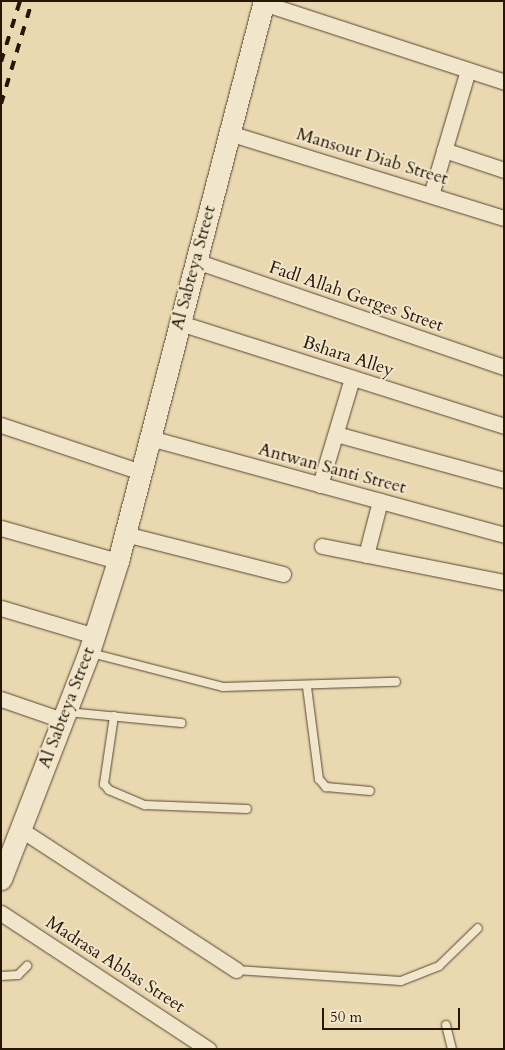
<!DOCTYPE html>
<html>
<head>
<meta charset="utf-8">
<style>
  body { margin:0 }
  #map { position:relative; width:505px; height:1050px; overflow:hidden; background:#e9d8b0; font-family:Cardo,serif }
  div>[style] { position:absolute }
  [style*='--x'] { left:calc(var(--x)*1px); top:calc(var(--y)*1px); width:calc(var(--w)*1px); rotate:calc(var(--a)*1deg) }
  .roads { filter:drop-shadow(0 0 1px #57462f) drop-shadow(0 0 1px #57462f) }
  .lane>* { height:8px; margin:-4px; padding:0 4px; transform-origin:4px; border-radius:4px; background:#f1e6cc }
  .street>* { height:15px; margin:-7.5px; padding:0 7.5px; transform-origin:7.5px; border-radius:7.5px; background:#f1e6cc }
  .secondary>* { height:21px; margin:-10.5px; padding:0 10.5px; transform-origin:10.5px; border-radius:10.5px; background:#f1e6cc }
  .rail>* { height:4px; margin-top:-2px; transform-origin:0; background:repeating-linear-gradient(90deg,#261604 0 9px,transparent 0 18px) }
  span { translate:-50% -50%; white-space:nowrap; text-align:center; line-height:1.15; -webkit-text-stroke:4px #f1e6cc; paint-order:stroke }
  .street-label { font-size:18px; color:#261604 }
  .frame { position:absolute; inset:0; border:2px solid #261604; pointer-events:none }
  .scale { position:absolute; left:322px; top:1008px; width:138px; height:22px; box-sizing:border-box; border:2px solid #261604; border-top:0; padding-left:6px; font-size:15px; line-height:18px; white-space:nowrap; color:#261604; -webkit-text-stroke:4px #f1e6cc; paint-order:stroke }
</style>
</head>
<body>
<div id="map">
  <div class="roads">
    <div class="lane">
      <div style="--x:91;--y:653;--w:136;--a:14.4"></div>
      <div style="--x:223;--y:687;--w:173;--a:-1.7"></div>
      <div style="--x:307;--y:687;--w:93;--a:82.6"></div>
      <div style="--x:319;--y:779;--w:11;--a:49"></div>
      <div style="--x:326;--y:787;--w:44;--a:5.2"></div>
      <div style="--x:67;--y:712;--w:115;--a:5.5"></div>
      <div style="--x:114;--y:716;--w:69;--a:98.4"></div>
      <div style="--x:104;--y:784;--w:8;--a:50"></div>
      <div style="--x:109;--y:790;--w:39;--a:23"></div>
      <div style="--x:145;--y:805;--w:102;--a:2.2"></div>
      <div style="--x:236;--y:970;--w:165;--a:3.8"></div>
      <div style="--x:401;--y:981;--w:41;--a:-21.5"></div>
      <div style="--x:439;--y:966;--w:54;--a:-44.3"></div>
      <div style="--x:1;--y:976;--w:17;--a:-3"></div>
      <div style="--x:18;--y:975;--w:13;--a:-45"></div>
      <div style="--x:446;--y:1025;--w:25;--a:76"></div>
    </div>
    <div class="street">
      <div style="--x:263;--y:3;--w:254;--a:18.1"></div>
      <div style="--x:229;--y:133;--w:288;--a:17.2"></div>
      <div style="--x:444;--y:150;--w:63;--a:18.4"></div>
      <div style="--x:431;--y:195;--w:130;--a:-73.5"></div>
      <div style="--x:196;--y:261;--w:326;--a:19"></div>
      <div style="--x:180;--y:323;--w:340;--a:17.6"></div>
      <div style="--x:1;--y:425;--w:148;--a:18.6"></div>
      <div style="--x:336;--y:434;--w:174;--a:15.3"></div>
      <div style="--x:150;--y:438;--w:367;--a:15.3"></div>
      <div style="--x:320;--y:485;--w:112;--a:-73.3"></div>
      <div style="--x:1;--y:528;--w:122;--a:15.8"></div>
      <div style="--x:125;--y:534;--w:163;--a:14.2"></div>
      <div style="--x:322;--y:546;--w:186;--a:11.2"></div>
      <div style="--x:366;--y:555;--w:56;--a:-75.5"></div>
      <div style="--x:1;--y:608;--w:98;--a:16.6"></div>
      <div style="--x:1;--y:699;--w:65;--a:19"></div>
      <div style="--x:20;--y:829;--w:258;--a:33.1"></div>
      <div style="--x:1;--y:913;--w:248;--a:33.3"></div>
    </div>
    <div class="secondary">
      <div style="--x:1;--y:879;--w:243;--a:-68.8"></div>
      <div style="--x:89;--y:652;--w:96;--a:-72.3"></div>
      <div style="--x:118;--y:561;--w:579;--a:-75.39"></div>
    </div>
  </div>
  <div class="rail">
    <div style="--x:1;--y:62;--w:64;--a:-72.7"></div>
    <div style="--x:1;--y:104;--w:108;--a:-73.2"></div>
  </div>
  <div class="street-label">
    <span style="left:372px;top:157px;rotate:17deg">Mansour Diab Street</span>
    <span style="left:194px;top:268px;rotate:-75deg">Al Sabteya Street</span>
    <span style="left:356px;top:297px;rotate:19deg">Fadl Allah Gerges Street</span>
    <span style="left:348px;top:357px;rotate:18deg">Bshara Alley</span>
    <span style="left:332px;top:469px;rotate:15deg">Antwan Santi Street</span>
    <span style="left:67px;top:708px;rotate:-69deg">Al Sabteya Street</span>
    <span style="left:115px;top:965px;rotate:33deg">Madrasa Abbas Street</span>
  </div>
  <div class="frame"></div>
  <div class="scale">50 m</div>
</div>
</body>
</html>
